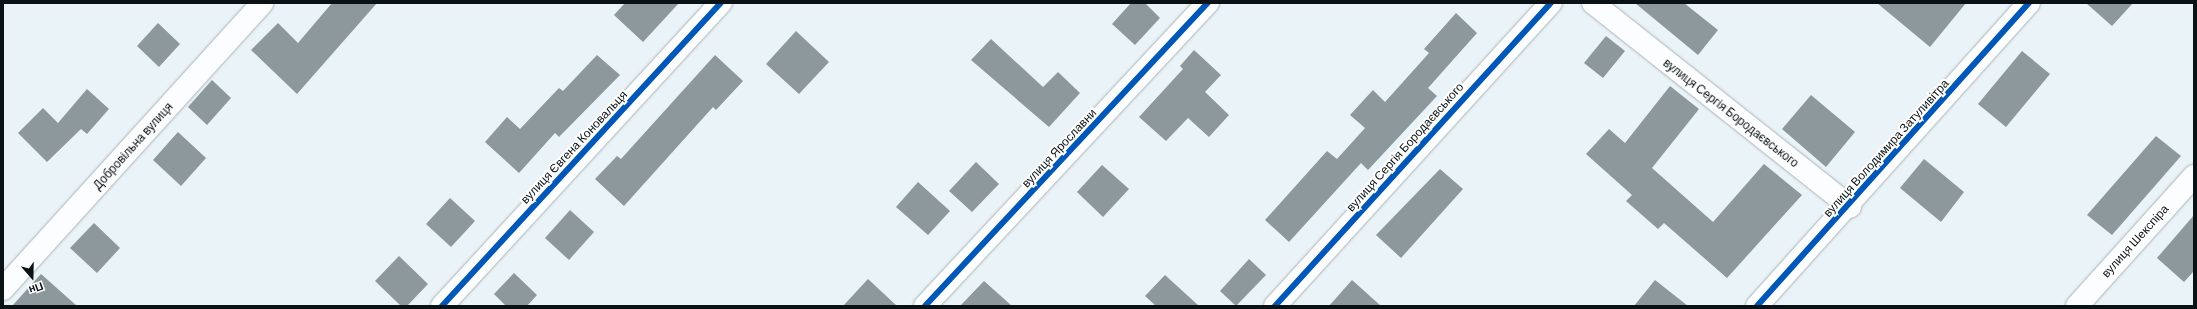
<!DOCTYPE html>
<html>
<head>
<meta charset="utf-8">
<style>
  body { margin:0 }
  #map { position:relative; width:2197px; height:309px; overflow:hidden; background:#eaf3f7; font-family:Barlow,sans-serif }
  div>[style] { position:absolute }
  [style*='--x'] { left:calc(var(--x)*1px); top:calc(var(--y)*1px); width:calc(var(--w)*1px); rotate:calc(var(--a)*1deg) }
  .building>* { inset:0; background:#8c989c }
  .roads { filter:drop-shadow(0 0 1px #acb4b7) drop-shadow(0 0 1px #acb4b7) }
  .street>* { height:22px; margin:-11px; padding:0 11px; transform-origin:11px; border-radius:11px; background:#fcfdfe }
  .cycleway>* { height:6px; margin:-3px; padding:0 3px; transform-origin:3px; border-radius:3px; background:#0057b8 }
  span { translate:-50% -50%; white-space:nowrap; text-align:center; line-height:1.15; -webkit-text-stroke:4px #fff; paint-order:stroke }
  .street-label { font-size:12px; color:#0a1215 }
  .frame { position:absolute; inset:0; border:4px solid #0a1215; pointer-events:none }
  .north { position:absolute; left:12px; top:257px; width:40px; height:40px; -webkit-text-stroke:3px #fff; paint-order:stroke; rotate:160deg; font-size:11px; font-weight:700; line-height:16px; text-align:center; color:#0a1215 }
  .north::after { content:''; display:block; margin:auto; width:14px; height:18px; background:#0a1215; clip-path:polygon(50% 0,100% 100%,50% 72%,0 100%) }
</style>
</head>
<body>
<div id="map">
  <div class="building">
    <div style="clip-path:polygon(332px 3px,377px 3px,297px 94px,251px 50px,278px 23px,298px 43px)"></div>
    <div style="clip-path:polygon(625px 3px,679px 3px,643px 42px,614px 15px)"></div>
    <div style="clip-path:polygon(1131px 3px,1145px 3px,1160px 18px,1135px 45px,1112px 24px)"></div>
    <div style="clip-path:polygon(1635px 3px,1684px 3px,1718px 30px,1698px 55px)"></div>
    <div style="clip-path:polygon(1877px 3px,1966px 3px,1930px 47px)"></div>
    <div style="clip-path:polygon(2086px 3px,2133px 3px,2112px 26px)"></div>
    <div style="clip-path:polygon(1456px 13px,1477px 33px,1428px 88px,1437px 96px,1368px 170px,1361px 163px,1289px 242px,1265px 220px,1327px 151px,1337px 159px,1365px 128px,1350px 115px,1373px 90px,1385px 102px,1429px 53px,1424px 49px)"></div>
    <div style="clip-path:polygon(158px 23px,180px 44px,159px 67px,137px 46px)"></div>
    <div style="clip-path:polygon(796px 31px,829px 62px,799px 94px,766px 64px)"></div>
    <div style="clip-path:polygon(1606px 36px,1625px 51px,1603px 78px,1584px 63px)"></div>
    <div style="clip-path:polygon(991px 39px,1043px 87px,1058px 72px,1080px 93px,1049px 127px,971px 60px)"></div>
    <div style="clip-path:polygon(1194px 50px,1221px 75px,1205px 92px,1229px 115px,1209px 137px,1188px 118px,1166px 141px,1139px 117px,1183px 69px,1180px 66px)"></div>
    <div style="clip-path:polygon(2022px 51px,2050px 74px,2006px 127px,1978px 104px)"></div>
    <div style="clip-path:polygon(597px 55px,620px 75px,559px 137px,555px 133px,519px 173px,485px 142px,507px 117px,520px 129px,559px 88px,563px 91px)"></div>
    <div style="clip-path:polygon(715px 55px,743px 81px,716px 110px,713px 107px,624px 206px,595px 179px,617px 156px,621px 159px)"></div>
    <div style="clip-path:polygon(212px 80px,231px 98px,207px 125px,188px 107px)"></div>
    <div style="clip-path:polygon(1670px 86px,1699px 109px,1652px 168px,1713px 222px,1764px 164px,1802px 195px,1727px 278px,1664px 223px,1658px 229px,1626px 201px,1632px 195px,1586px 154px,1609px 129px,1625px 143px)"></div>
    <div style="clip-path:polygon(87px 89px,109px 109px,87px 134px,81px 129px,47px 162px,18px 133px,43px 108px,58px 123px)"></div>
    <div style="clip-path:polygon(1811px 95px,1855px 132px,1826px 167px,1782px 129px)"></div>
    <div style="clip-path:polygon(178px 132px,206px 158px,181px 186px,153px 160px)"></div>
    <div style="clip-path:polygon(2156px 136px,2181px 156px,2112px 235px,2087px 215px)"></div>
    <div style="clip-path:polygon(1924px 159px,1964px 192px,1941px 222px,1900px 188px)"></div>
    <div style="clip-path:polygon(976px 162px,999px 184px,972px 212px,949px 191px)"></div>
    <div style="clip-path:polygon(1102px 165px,1129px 189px,1103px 217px,1077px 192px)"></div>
    <div style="clip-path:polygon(1440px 169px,1463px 189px,1401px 258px,1376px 235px)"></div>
    <div style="clip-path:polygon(918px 182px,950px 211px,928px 235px,896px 207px)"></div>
    <div style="clip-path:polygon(450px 198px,475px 221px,451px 247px,426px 224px)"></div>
    <div style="clip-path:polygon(570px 210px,594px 232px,569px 260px,545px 238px)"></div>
    <div style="clip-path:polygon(2194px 215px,2194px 271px,2184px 282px,2157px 258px)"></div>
    <div style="clip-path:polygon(94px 223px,120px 248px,97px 273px,70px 248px)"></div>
    <div style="clip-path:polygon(399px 256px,428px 284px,407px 306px,401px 306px,375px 281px)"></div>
    <div style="clip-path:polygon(1249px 259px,1266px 275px,1236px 306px,1220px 291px)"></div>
    <div style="clip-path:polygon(514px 273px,537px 295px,527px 306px,506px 306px,494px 294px)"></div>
    <div style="clip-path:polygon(41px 274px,77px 306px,12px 306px)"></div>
    <div style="clip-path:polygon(1165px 275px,1199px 306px,1156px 306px,1145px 296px)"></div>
    <div style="clip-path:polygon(868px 279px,897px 306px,843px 306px)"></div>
    <div style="clip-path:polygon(1352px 280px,1381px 306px,1329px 306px)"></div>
    <div style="clip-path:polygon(1655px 280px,1688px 306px,1634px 306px)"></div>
    <div style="clip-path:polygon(984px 281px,1012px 306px,960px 306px)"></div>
  </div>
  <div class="roads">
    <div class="street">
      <div style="--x:1593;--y:3;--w:328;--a:38.4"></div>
      <div style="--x:3;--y:289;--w:386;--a:-47.8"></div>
      <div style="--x:442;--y:306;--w:412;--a:-47.4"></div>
      <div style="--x:925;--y:306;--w:415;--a:-47"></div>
      <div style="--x:1275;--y:306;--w:410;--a:-47.7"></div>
      <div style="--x:1757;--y:306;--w:407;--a:-48.1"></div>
      <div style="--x:2077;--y:306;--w:175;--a:-48"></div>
    </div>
  </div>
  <div class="cycleway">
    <div style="--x:442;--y:306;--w:412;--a:-47.4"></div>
    <div style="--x:925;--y:306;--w:415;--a:-47"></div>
    <div style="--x:1275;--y:306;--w:410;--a:-47.7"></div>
    <div style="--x:1757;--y:306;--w:407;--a:-48.1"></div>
  </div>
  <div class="street-label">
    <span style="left:1731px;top:113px;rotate:38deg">вулиця Сергія Бородаєвського</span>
    <span style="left:133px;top:146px;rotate:-48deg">Добровільна вулиця</span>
    <span style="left:574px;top:147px;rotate:-47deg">вулиця Євгена Коновальця</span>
    <span style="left:1405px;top:147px;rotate:-48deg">вулиця Сергія Бородаєвського</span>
    <span style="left:1059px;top:148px;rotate:-47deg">вулиця Ярославни</span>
    <span style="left:1886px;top:148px;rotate:-48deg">вулиця Володимира Затуливітра</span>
    <span style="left:2135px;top:241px;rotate:-48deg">вулиця Шекспіра</span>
  </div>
  <div class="frame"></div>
  <div class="north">Пн</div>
</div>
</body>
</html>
